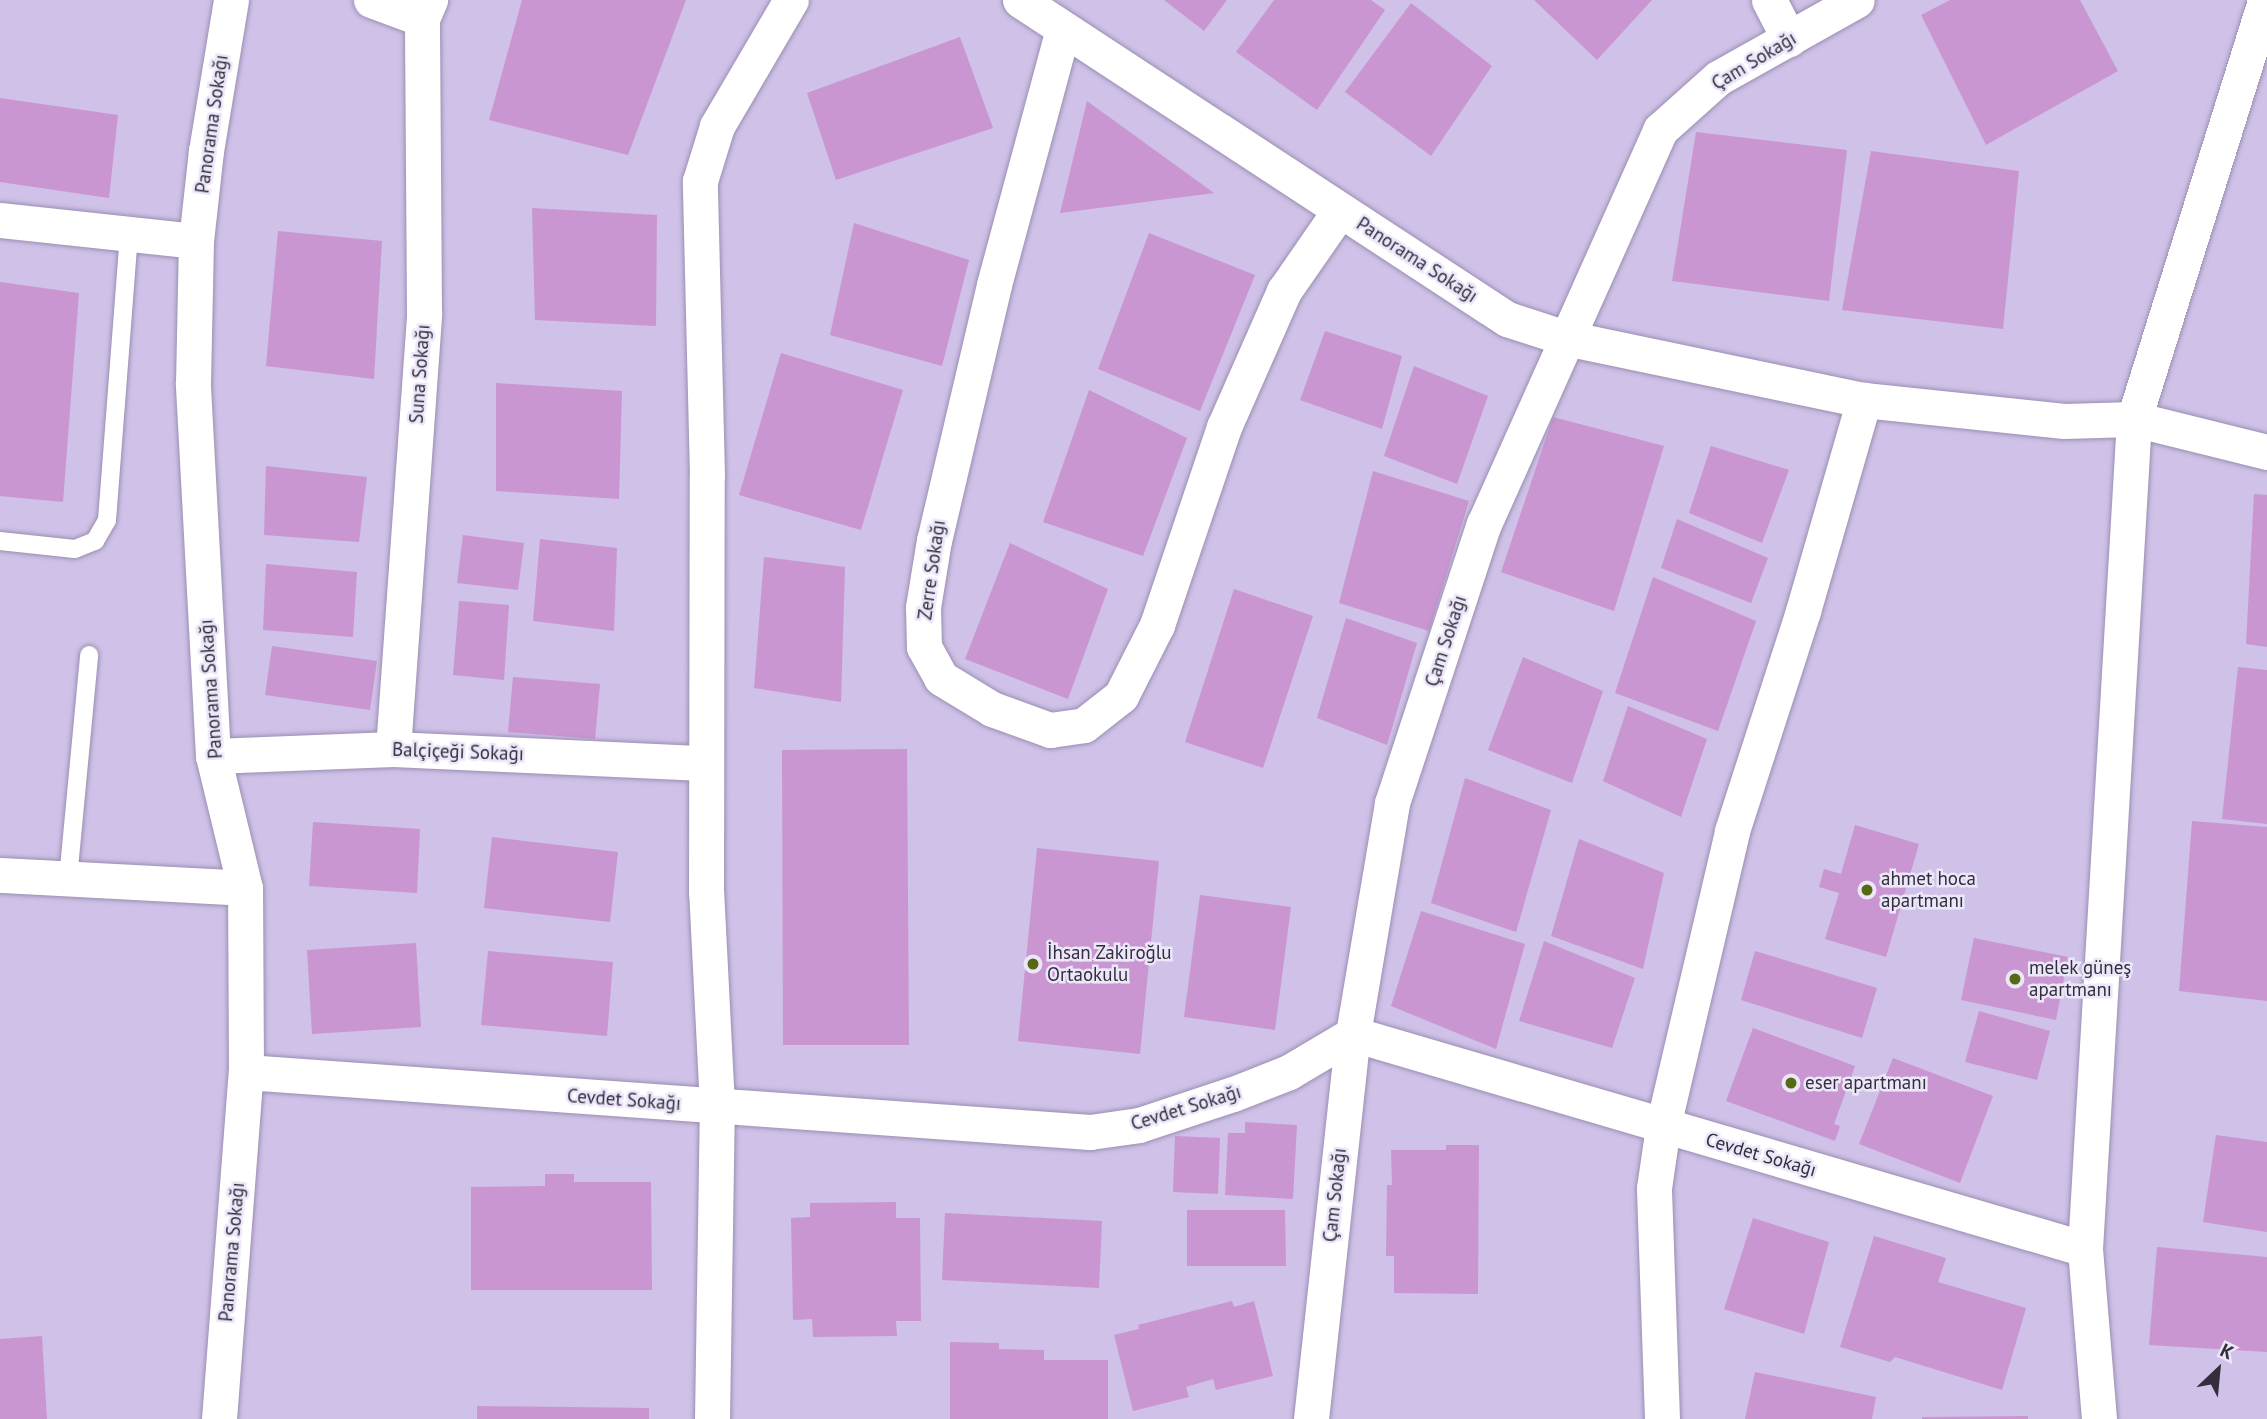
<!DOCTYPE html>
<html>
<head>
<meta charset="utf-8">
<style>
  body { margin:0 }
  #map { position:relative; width:2267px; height:1419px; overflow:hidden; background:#cfc1e7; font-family:"PT Sans",sans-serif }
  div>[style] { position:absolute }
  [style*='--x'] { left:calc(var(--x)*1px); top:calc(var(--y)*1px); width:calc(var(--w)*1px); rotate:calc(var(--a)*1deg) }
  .building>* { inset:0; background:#c996d1 }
  .roads { filter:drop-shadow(0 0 2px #9b8eb2) drop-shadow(0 0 2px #9b8eb2) }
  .lane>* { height:18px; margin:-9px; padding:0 9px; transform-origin:9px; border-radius:9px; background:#fff }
  .street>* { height:35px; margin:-17.5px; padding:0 17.5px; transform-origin:17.5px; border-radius:17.5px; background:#fff }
  .dots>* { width:19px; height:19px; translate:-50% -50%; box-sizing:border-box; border:4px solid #ece6f9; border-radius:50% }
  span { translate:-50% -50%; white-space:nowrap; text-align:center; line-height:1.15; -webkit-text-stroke:5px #ece6f9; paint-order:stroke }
  .street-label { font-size:19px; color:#332e3d }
  .poi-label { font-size:19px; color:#332e3d }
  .left { translate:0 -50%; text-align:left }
  .north { position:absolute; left:2183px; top:1335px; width:70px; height:70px; -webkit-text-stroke:5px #ece6f9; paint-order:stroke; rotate:26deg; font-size:19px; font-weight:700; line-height:28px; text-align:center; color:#332e3d }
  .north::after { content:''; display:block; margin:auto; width:24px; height:32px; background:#332e3d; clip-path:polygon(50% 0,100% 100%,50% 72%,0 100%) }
</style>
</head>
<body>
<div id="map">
  <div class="building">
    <div style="clip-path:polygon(522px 0,686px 0,628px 155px,489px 120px)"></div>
    <div style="clip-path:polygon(1164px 0,1227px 0,1204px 31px)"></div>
    <div style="clip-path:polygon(1274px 0,1371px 0,1385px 10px,1317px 110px,1236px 52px)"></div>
    <div style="clip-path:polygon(1534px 0,1652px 0,1597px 60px)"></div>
    <div style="clip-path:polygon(1950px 0,2080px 0,2118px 71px,1986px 145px,1921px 15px)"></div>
    <div style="clip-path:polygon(1411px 3px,1492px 66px,1431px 156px,1345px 92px)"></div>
    <div style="clip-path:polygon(960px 37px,993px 128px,836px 180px,807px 93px)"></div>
    <div style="clip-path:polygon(0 98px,118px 115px,109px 198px,0 182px)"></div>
    <div style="clip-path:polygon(1087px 101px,1214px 193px,1060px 213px)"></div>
    <div style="clip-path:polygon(1696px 132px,1847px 150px,1829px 301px,1672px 281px)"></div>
    <div style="clip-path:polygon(1871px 151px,2019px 171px,2003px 329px,1842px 310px)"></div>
    <div style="clip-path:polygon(532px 208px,657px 215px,656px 326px,535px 320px)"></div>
    <div style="clip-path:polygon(854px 223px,969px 260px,942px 366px,830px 335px)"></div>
    <div style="clip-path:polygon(278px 231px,382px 241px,374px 379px,266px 366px)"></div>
    <div style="clip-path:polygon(1149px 233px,1255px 275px,1200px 411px,1098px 369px)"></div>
    <div style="clip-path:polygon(0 282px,79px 293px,63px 502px,0 496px)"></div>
    <div style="clip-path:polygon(1325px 331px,1402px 356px,1382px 429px,1300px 400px)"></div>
    <div style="clip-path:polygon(781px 353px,903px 390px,861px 530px,739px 495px)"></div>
    <div style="clip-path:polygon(1414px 366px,1488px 396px,1457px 484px,1384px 456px)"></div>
    <div style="clip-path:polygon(496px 383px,622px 391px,619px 499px,496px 491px)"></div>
    <div style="clip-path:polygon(1089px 390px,1187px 438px,1143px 556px,1043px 522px)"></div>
    <div style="clip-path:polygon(1553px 417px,1664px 446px,1614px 611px,1501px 572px)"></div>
    <div style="clip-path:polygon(1711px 446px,1789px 470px,1762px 543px,1689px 513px)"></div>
    <div style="clip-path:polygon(266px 466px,367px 477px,359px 542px,264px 535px)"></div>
    <div style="clip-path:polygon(1373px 471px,1469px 501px,1429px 631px,1339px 603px)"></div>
    <div style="clip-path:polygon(2254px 494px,2267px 495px,2267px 647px,2246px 644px)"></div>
    <div style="clip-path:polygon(1677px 519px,1768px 558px,1751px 603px,1661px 568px)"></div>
    <div style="clip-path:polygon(463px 535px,524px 543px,518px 590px,457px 583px)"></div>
    <div style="clip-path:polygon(540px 539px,617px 548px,614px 631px,533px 621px)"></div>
    <div style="clip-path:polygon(1010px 543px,1108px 589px,1068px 699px,965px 659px)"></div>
    <div style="clip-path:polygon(764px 557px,845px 567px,841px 702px,754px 688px)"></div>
    <div style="clip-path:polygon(266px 564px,357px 572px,353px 637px,263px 630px)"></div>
    <div style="clip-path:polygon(1653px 577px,1756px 621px,1718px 731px,1615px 693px)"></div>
    <div style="clip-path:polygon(1234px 589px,1313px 616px,1263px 768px,1185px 742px)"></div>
    <div style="clip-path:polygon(459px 601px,509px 605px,504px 680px,453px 675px)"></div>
    <div style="clip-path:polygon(1346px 618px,1417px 643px,1387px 745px,1317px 718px)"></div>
    <div style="clip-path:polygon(272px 646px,377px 661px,370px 710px,265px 695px)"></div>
    <div style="clip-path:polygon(1523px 657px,1603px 691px,1572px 783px,1488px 750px)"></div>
    <div style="clip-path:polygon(2238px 667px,2267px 670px,2267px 824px,2222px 819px)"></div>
    <div style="clip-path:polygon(513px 677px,600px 684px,595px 739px,508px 732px)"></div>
    <div style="clip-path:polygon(1628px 706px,1707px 739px,1681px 817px,1603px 781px)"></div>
    <div style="clip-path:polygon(907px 749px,909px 1045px,783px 1045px,782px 750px)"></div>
    <div style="clip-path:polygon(1465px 778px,1551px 810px,1516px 932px,1431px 903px)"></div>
    <div style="clip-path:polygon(2192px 821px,2267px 827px,2267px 1001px,2179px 991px)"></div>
    <div style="clip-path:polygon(313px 822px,420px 829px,417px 893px,309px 886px)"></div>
    <div style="clip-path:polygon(1855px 825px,1919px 844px,1886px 957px,1825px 939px,1839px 893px,1819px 887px,1824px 869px,1841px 874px)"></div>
    <div style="clip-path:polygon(492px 837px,618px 852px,610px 922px,484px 908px)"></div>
    <div style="clip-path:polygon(1579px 839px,1664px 873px,1643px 969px,1551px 936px)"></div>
    <div style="clip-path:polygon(1037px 848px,1159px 861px,1140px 1054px,1018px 1041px)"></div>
    <div style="clip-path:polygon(1200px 895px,1291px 907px,1275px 1030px,1184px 1017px)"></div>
    <div style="clip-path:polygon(1421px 911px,1525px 944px,1496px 1049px,1391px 1006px)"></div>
    <div style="clip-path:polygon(1974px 938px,2068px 957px,2056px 1020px,1961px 1000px)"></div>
    <div style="clip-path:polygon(1544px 941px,1635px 978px,1612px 1048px,1519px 1021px)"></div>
    <div style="clip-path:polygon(416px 943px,421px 1027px,312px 1034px,307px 950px)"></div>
    <div style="clip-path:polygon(488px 951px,613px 962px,607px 1036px,481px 1025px)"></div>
    <div style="clip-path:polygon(1755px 951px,1877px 988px,1862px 1038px,1741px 1000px)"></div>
    <div style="clip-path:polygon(1979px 1011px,2050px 1031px,2037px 1080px,1965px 1062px)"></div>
    <div style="clip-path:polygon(1753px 1028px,1855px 1066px,1834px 1124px,1840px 1126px,1835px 1141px,1726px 1101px)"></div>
    <div style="clip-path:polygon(1893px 1058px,1993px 1096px,1960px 1183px,1859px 1144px)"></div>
    <div style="clip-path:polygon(1245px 1122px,1297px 1125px,1293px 1199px,1225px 1195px,1228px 1133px,1245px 1133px)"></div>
    <div style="clip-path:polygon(2216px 1135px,2267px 1142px,2267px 1232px,2203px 1222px)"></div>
    <div style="clip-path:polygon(1175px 1136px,1220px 1138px,1218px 1194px,1173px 1192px)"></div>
    <div style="clip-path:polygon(1446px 1145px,1479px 1145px,1478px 1294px,1394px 1293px,1394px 1256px,1386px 1256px,1387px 1185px,1392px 1185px,1391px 1150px,1446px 1150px)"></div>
    <div style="clip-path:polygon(545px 1174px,574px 1174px,574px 1182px,651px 1182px,652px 1290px,471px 1290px,471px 1187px,545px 1186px)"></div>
    <div style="clip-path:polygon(896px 1202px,896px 1218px,920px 1218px,921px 1321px,896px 1321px,897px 1336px,813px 1337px,812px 1319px,793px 1320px,791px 1218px,810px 1217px,810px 1203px)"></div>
    <div style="clip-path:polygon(1187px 1210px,1285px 1210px,1286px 1266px,1187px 1266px)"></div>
    <div style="clip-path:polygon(945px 1213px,1102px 1221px,1099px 1288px,942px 1280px)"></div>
    <div style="clip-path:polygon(1753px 1218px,1829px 1242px,1804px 1334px,1724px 1309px)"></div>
    <div style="clip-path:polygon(1874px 1236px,1946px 1258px,1938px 1282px,2026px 1308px,2002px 1390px,1895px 1357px,1890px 1362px,1840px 1347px)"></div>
    <div style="clip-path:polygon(2157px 1247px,2267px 1257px,2267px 1352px,2149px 1345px)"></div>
    <div style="clip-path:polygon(1232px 1301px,1234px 1307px,1254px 1301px,1273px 1376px,1216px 1390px,1213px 1379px,1186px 1387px,1189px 1397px,1133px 1411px,1114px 1335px,1139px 1329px,1138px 1325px)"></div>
    <div style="clip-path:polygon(42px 1336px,47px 1419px,0 1419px,0 1339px)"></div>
    <div style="clip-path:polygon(950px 1342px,999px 1343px,999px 1349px,1044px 1350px,1044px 1360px,1108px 1360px,1108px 1419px,950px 1419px)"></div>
    <div style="clip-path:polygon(1755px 1372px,1876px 1397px,1872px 1419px,1745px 1419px)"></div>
    <div style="clip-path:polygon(477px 1406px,649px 1408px,649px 1419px,477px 1419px)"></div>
    <div style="clip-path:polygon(2028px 1416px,2028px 1419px,1922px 1419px,1922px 1417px)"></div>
  </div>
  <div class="roads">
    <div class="lane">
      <div style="--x:0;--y:541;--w:75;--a:6.1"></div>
      <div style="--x:75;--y:549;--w:22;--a:-22"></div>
      <div style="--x:95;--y:541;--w:24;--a:-60"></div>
      <div style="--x:107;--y:520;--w:287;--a:-85.6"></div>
      <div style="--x:68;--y:879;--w:225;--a:-84.6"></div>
    </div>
    <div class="street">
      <div style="--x:371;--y:0;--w:54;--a:20.4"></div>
      <div style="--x:1020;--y:0;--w:582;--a:33.23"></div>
      <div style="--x:1507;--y:319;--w:62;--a:17.9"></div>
      <div style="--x:1566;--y:338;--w:304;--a:11.8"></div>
      <div style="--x:1769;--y:0;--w:44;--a:62.9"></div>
      <div style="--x:1063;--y:29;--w:265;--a:105.1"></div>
      <div style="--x:994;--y:285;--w:262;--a:103.2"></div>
      <div style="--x:934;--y:540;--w:68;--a:99.3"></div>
      <div style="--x:923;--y:607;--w:40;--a:88.6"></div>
      <div style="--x:924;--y:647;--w:35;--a:61"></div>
      <div style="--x:941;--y:678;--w:60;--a:31.3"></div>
      <div style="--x:992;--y:709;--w:62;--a:19.9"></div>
      <div style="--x:1050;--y:730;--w:34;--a:-8"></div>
      <div style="--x:1084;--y:725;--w:47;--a:-38.1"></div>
      <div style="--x:1121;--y:696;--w:80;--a:-63.1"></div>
      <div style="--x:1157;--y:625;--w:209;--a:-71.3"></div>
      <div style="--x:1224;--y:427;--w:149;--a:-66.2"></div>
      <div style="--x:1284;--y:291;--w:98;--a:-55.3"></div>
      <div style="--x:0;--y:220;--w:197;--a:6.1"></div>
      <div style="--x:393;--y:749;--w:437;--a:-85.9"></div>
      <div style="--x:424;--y:313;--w:294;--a:-90.4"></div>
      <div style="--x:422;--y:19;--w:21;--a:-67"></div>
      <div style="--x:213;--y:756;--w:180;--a:-2.2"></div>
      <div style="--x:393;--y:749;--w:311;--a:2.6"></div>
      <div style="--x:0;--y:875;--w:245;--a:3"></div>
      <div style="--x:246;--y:1072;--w:846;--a:4.07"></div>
      <div style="--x:1090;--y:1132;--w:49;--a:-8.1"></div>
      <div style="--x:1139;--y:1125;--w:99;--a:-18.3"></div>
      <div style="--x:1233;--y:1094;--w:60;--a:-21.4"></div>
      <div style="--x:1289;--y:1072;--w:74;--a:-30.7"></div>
      <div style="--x:1353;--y:1034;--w:763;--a:16.37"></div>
      <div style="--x:219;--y:1419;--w:348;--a:-85.6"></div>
      <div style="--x:246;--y:1072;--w:184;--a:-90.3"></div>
      <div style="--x:245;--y:888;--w:136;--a:-103.6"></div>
      <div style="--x:213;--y:756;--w:374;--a:-93.1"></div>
      <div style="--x:193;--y:383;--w:142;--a:-88.8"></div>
      <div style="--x:196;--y:241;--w:91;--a:-83.7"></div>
      <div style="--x:206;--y:151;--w:153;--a:-80.6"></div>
      <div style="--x:712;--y:1419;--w:313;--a:-89.1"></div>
      <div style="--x:717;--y:1106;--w:214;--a:-92.9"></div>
      <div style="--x:706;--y:892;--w:416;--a:-89.9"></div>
      <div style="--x:707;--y:476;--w:295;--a:-91.4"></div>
      <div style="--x:700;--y:181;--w:58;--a:-72.8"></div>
      <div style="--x:717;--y:126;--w:146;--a:-59.6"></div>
      <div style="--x:1311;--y:1419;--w:387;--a:-83.8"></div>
      <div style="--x:1353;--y:1034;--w:234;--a:-80.4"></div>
      <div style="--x:1392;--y:803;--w:294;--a:-71.8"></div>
      <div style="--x:1484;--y:524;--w:432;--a:-65.9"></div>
      <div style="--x:1660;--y:130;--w:78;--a:-41.9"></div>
      <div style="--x:1718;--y:78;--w:159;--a:-29.3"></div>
      <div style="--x:1662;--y:1419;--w:231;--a:-92"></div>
      <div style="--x:1654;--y:1188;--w:63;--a:-81.7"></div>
      <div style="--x:1663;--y:1126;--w:303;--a:-76.8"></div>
      <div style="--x:1732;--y:831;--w:231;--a:-72.1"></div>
      <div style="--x:1803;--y:611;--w:220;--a:-73.9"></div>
      <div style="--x:1864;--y:400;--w:201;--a:6"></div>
      <div style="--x:2064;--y:421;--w:70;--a:-1.6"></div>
      <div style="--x:2134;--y:419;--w:137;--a:13.9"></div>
      <div style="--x:2099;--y:1419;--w:171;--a:-94.7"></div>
      <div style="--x:2085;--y:1249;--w:831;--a:-86.62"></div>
      <div style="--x:2134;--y:419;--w:439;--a:-72.6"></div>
    </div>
  </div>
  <div class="dots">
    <div style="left:1867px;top:890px;background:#576915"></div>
    <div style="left:1033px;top:964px;background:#576915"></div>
    <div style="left:2015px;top:979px;background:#576915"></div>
    <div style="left:1791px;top:1083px;background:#576915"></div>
  </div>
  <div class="street-label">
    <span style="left:1754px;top:61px;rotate:-31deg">Çam Sokağı</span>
    <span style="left:212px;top:124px;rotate:-82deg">Panorama Sokağı</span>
    <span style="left:1417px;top:260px;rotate:33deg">Panorama Sokağı</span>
    <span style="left:420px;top:374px;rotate:-86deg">Suna Sokağı</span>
    <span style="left:932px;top:570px;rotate:-82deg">Zerre Sokağı</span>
    <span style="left:1446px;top:641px;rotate:-72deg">Çam Sokağı</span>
    <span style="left:211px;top:689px;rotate:-94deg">Panorama Sokağı</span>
    <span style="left:458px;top:752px;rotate:2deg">Balçiçeği Sokağı</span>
    <span style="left:624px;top:1100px;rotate:4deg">Cevdet Sokağı</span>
    <span style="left:1186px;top:1108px;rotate:-17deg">Cevdet Sokağı</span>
    <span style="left:1761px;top:1155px;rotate:16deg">Cevdet Sokağı</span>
    <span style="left:1335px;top:1195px;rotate:-84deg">Çam Sokağı</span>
    <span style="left:232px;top:1252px;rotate:-85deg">Panorama Sokağı</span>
  </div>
  <div class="poi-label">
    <span class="left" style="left:1881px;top:890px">ahmet hoca<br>apartmanı</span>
    <span class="left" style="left:1047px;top:964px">İhsan Zakiroğlu<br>Ortaokulu</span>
    <span class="left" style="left:2029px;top:979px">melek güneş<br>apartmanı</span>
    <span class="left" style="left:1805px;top:1083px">eser apartmanı</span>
  </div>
  <div class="north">K</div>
</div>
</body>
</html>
